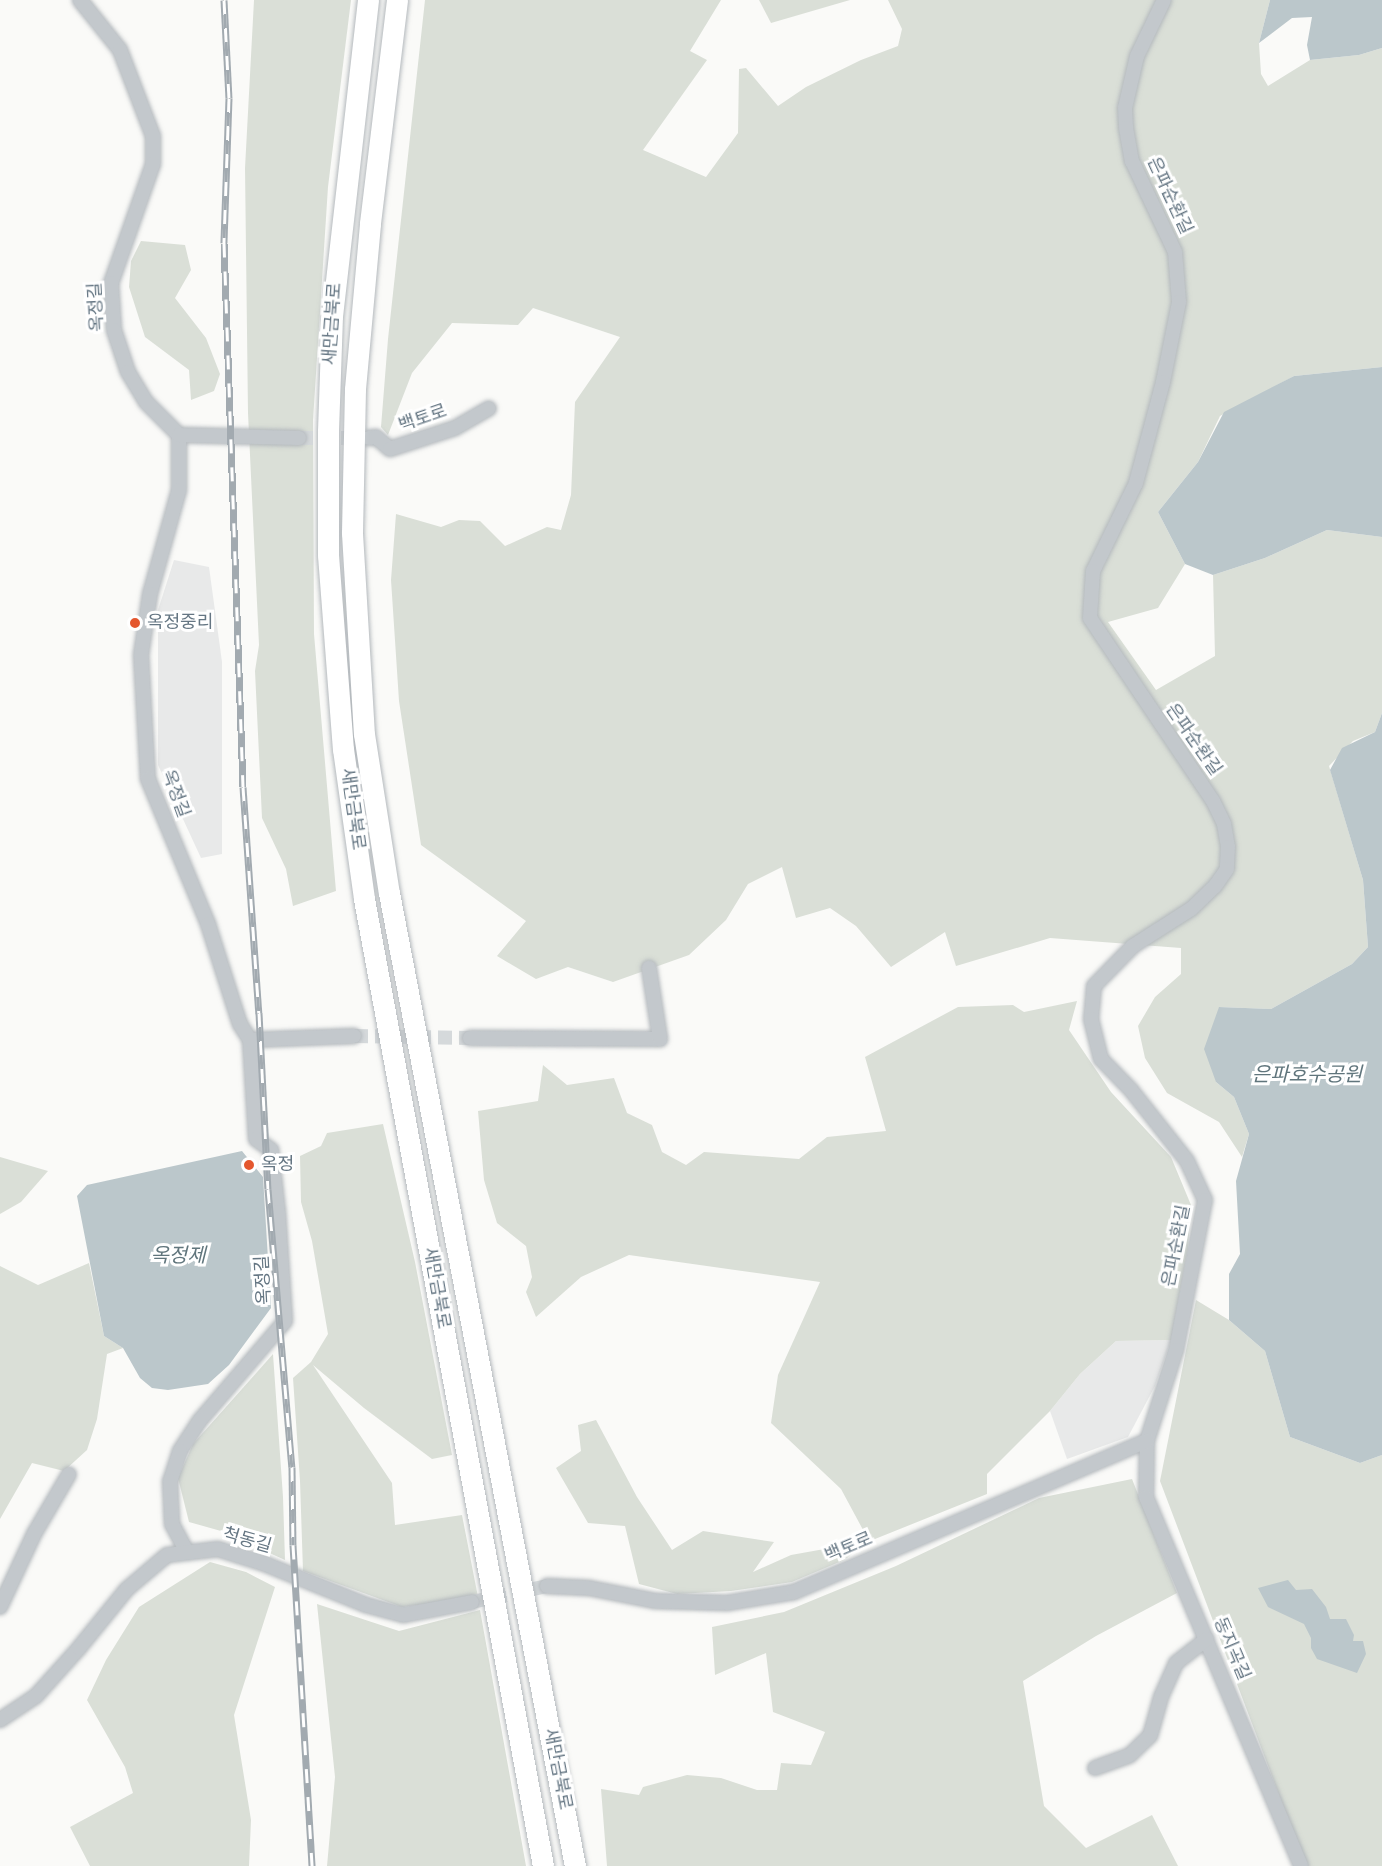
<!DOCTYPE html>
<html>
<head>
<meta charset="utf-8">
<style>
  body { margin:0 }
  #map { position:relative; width:1382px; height:1866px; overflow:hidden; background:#fafaf8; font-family:"Sofia Sans Condensed","Noto Sans KR",sans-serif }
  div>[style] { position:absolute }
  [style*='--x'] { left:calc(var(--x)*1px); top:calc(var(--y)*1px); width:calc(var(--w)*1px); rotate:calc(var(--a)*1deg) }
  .built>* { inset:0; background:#e8e9e9 }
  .green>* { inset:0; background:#dadfd7 }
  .water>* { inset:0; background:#bbc7cb }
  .minor-tunnel>* { height:14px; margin-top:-7px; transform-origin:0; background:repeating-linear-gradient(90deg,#d5d9db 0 14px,transparent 0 21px) }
  .roads { filter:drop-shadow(0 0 2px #b4b9bd) drop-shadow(0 0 2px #b4b9bd) }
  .minor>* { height:14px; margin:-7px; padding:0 7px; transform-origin:7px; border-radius:7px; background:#c3c8cc }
  .highway>* { height:21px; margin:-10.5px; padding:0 10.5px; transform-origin:10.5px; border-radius:10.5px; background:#fff }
  .rail>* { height:7px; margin-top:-3.5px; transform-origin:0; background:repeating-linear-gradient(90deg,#fff 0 14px,#a2aab0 0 28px); box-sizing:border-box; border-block:2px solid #a2aab0 }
  .dots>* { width:16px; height:16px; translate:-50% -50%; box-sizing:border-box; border:3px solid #fff; border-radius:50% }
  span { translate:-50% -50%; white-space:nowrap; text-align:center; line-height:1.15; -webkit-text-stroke:6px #fff; paint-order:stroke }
  .street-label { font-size:18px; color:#657683 }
  .poi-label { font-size:18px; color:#657683 }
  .left { translate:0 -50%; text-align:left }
  .water-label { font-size:20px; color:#60757c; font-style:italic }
</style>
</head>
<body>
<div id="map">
  <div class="built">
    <div style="clip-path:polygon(174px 560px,209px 567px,222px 662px,222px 854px,201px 858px,158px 765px,158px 610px)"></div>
    <div style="clip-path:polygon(1171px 1340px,1155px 1386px,1128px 1437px,1067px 1459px,1050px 1411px,1080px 1374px,1116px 1341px)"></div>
  </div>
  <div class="green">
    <div style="clip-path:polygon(254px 0,351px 0,328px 187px,313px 420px,314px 634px,336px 891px,293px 906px,286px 869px,262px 818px,255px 671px,259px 645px,248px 413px,245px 168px)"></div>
    <div style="clip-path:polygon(425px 0,721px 0,690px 51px,707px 60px,643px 150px,706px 177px,738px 133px,739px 69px,746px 68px,778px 106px,806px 87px,861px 60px,898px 46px,902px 29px,888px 0,1270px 0,1259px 43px,1261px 74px,1268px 86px,1310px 60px,1359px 55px,1382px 48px,1382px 367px,1294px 376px,1220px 416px,1198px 462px,1158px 512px,1185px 564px,1158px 608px,1108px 622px,1156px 690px,1215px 656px,1213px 575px,1265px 558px,1327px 530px,1382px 537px,1382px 713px,1375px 732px,1353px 741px,1329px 766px,1363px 880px,1368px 947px,1352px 964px,1271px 1009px,1219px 1007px,1216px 1082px,1234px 1097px,1249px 1134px,1242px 1157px,1219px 1122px,1167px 1093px,1145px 1058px,1138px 1026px,1155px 997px,1181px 974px,1181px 948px,1050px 938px,956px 966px,945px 932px,891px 967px,856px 926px,830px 908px,796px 918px,782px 867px,748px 884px,726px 920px,689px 955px,613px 982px,568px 967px,536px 979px,497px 956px,526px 921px,421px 845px,399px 701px,391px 580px,396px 514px,441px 527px,459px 520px,480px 521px,505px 546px,547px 527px,561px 530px,571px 495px,575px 402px,620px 337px,533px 308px,518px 325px,452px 323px,412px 373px,388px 435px,381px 427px,388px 339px)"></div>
    <div style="clip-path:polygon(759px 0,850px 0,771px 23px)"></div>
    <div style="clip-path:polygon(141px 241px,185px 245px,191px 270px,175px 298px,206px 338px,220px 374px,214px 391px,191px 400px,189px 370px,145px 337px,129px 287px,131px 261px)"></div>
    <div style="clip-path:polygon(1077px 1001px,1069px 1030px,1111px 1092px,1171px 1157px,1191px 1205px,1188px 1248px,1171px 1340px,1116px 1341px,1080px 1374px,1050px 1411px,987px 1474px,987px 1494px,870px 1541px,844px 1560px,792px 1582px,731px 1591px,677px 1594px,639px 1584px,625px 1526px,588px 1523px,556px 1468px,581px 1451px,578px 1425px,596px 1420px,637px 1497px,672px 1550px,703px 1531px,774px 1542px,753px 1572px,791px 1555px,869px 1541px,841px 1489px,771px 1423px,778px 1375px,820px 1282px,629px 1255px,581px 1277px,536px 1317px,526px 1292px,532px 1277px,526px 1246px,497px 1223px,484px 1180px,478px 1111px,538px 1101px,543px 1065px,567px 1085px,614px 1078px,627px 1113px,652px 1125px,662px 1152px,686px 1165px,704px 1152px,799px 1159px,827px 1137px,886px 1131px,865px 1057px,958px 1007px,1013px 1005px,1024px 1012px)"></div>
    <div style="clip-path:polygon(383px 1124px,415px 1262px,452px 1455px,432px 1459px,364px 1408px,313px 1365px,392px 1483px,395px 1525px,462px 1515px,478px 1597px,402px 1607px,303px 1571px,300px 1481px,293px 1378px,311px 1362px,328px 1334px,312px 1241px,301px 1202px,300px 1156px,321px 1146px,327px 1133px)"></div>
    <div style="clip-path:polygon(0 1157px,48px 1171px,21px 1202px,0 1214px)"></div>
    <div style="clip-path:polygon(89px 1263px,104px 1336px,123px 1348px,107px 1354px,97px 1419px,87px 1450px,64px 1471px,32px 1463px,0 1519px,0 1266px,38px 1285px)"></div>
    <div style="clip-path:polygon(1196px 1300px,1229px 1320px,1265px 1351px,1290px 1437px,1360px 1463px,1382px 1455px,1382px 1866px,1306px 1866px,1160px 1481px)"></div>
    <div style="clip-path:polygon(273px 1354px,283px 1497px,285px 1560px,221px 1531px,189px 1522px,178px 1478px,193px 1444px)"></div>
    <div style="clip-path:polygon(1132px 1479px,1177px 1593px,1096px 1636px,1023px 1681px,1044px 1806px,1086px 1848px,1152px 1815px,1178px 1866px,607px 1866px,601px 1789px,639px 1795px,643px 1787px,687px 1775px,721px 1778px,757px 1790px,777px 1790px,781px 1763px,811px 1765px,825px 1732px,773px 1712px,766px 1653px,715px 1675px,712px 1627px,784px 1612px,896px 1566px,1039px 1498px)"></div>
    <div style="clip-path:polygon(210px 1562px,246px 1572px,275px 1587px,234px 1715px,251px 1820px,249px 1866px,90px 1866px,70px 1827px,133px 1793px,125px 1767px,87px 1700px,106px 1660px,139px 1607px)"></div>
    <div style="clip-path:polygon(317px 1604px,399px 1631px,480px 1610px,526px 1866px,327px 1866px,335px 1777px)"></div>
  </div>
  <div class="water">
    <div style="clip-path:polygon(1270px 0,1382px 0,1382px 48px,1359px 55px,1310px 60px,1307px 45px,1312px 17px,1292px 18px,1259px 43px)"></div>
    <div style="clip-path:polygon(1382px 367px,1382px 537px,1327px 530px,1265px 558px,1213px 575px,1185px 564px,1158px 512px,1198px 462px,1224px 412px,1294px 376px)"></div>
    <div style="clip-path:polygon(1382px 713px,1382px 1455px,1360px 1463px,1290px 1437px,1265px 1351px,1229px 1320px,1229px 1274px,1240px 1254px,1236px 1181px,1249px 1134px,1234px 1097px,1216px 1082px,1204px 1049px,1219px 1007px,1271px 1009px,1352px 964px,1368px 947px,1363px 880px,1330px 770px,1342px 748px,1375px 732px)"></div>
    <div style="clip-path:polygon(242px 1151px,263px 1177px,271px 1308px,229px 1365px,208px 1384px,168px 1390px,152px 1388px,140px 1378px,123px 1348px,104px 1336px,77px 1196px,87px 1185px)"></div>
    <div style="clip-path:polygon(1288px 1580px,1296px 1590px,1312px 1589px,1326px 1607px,1330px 1619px,1346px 1619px,1354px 1635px,1353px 1641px,1363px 1641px,1366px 1654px,1357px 1673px,1317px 1659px,1311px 1648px,1311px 1638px,1304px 1624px,1268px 1607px,1258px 1588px)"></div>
  </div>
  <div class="minor-tunnel">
    <div style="--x:299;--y:438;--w:61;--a:0"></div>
    <div style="--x:354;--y:1036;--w:116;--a:1"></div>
    <div style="--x:472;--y:1602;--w:77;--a:-12"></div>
  </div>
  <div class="roads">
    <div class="minor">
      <div style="--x:80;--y:0;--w:64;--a:51.3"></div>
      <div style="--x:120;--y:50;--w:92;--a:69"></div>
      <div style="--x:153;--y:136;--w:28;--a:90"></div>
      <div style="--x:153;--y:164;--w:126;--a:109.4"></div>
      <div style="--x:111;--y:283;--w:47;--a:86.3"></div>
      <div style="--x:114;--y:330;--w:44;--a:71.6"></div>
      <div style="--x:128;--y:372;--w:35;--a:59"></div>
      <div style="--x:146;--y:402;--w:47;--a:45"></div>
      <div style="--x:179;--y:435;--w:55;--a:90"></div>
      <div style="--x:179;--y:490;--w:108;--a:105.6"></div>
      <div style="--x:150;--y:594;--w:62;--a:98.4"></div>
      <div style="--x:141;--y:655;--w:124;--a:86.8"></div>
      <div style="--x:148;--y:779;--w:157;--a:67.5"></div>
      <div style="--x:208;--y:924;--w:105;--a:72.3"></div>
      <div style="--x:240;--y:1024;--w:19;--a:58"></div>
      <div style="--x:250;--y:1040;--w:99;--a:86.5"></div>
      <div style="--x:256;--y:1139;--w:19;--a:36"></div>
      <div style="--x:271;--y:1150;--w:62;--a:83.6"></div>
      <div style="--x:278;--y:1212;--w:109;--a:86.3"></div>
      <div style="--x:285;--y:1321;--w:130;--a:130.6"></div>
      <div style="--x:200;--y:1420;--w:37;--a:123"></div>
      <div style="--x:180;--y:1451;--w:32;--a:108"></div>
      <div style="--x:170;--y:1481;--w:43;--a:87.3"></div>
      <div style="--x:172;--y:1524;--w:32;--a:62"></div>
      <div style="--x:1164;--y:0;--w:62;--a:115.7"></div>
      <div style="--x:1137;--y:56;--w:53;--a:103"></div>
      <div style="--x:1125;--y:108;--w:20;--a:87"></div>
      <div style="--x:1126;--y:128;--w:34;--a:80"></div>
      <div style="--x:1132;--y:161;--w:101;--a:64.7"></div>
      <div style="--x:1175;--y:252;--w:50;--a:85.4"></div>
      <div style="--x:1179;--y:302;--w:82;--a:101.3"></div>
      <div style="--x:1163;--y:382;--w:105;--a:105"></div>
      <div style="--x:1136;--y:483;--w:98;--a:116"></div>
      <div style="--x:1093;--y:571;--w:47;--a:93.7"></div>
      <div style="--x:1090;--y:618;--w:220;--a:56.1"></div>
      <div style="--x:1213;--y:801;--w:25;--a:64"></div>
      <div style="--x:1224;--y:824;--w:23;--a:80"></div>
      <div style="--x:1228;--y:847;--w:22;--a:93"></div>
      <div style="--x:1227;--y:869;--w:21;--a:125"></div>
      <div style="--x:1215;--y:886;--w:33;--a:136"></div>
      <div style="--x:1191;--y:909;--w:69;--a:147.5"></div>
      <div style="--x:1133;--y:946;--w:56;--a:134.3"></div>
      <div style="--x:1094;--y:986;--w:33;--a:95"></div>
      <div style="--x:1091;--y:1019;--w:41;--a:76"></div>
      <div style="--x:1101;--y:1059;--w:43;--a:45.9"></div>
      <div style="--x:1131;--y:1090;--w:90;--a:51.7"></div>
      <div style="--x:1187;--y:1161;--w:43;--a:65.2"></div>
      <div style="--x:1205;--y:1200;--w:153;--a:100.9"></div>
      <div style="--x:1176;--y:1350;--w:96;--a:107.7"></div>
      <div style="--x:1147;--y:1441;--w:56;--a:91"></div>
      <div style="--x:1146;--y:1497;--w:400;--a:67.2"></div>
      <div style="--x:179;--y:435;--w:120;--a:1.4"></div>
      <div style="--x:369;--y:438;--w:7;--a:-8"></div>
      <div style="--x:376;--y:437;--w:18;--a:41"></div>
      <div style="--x:390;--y:449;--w:68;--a:-17.9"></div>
      <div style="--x:455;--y:428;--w:39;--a:-30"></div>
      <div style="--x:470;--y:1038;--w:190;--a:0.3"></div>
      <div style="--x:660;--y:1039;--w:72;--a:-98.8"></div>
      <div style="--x:250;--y:1040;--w:104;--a:-2.2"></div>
      <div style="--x:547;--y:1586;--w:42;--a:2.7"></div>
      <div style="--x:589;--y:1588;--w:67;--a:11.1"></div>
      <div style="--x:655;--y:1601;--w:72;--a:1.6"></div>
      <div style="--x:727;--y:1603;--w:68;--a:-9.3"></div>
      <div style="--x:794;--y:1592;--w:384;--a:-23.2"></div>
      <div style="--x:0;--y:1607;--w:81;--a:-65"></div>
      <div style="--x:34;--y:1534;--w:69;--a:-59.7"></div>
      <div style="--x:0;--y:1720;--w:43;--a:-33.7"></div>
      <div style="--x:36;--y:1696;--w:64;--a:-48.1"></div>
      <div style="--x:79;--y:1648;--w:76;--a:-50.9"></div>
      <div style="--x:127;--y:1589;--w:52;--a:-40.4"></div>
      <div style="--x:167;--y:1555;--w:51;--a:-6.7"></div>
      <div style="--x:218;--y:1549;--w:49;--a:17.7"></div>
      <div style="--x:265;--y:1564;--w:109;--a:22.1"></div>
      <div style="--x:366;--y:1605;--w:38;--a:15"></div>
      <div style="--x:403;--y:1615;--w:70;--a:-10.7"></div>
      <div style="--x:1095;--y:1768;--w:37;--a:-20"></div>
      <div style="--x:1130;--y:1755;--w:28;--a:-44"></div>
      <div style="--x:1150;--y:1736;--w:41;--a:-74.2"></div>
      <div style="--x:1161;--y:1697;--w:37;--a:-66"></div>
      <div style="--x:1176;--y:1663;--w:39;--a:-38"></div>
    </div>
    <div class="highway">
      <div style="--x:368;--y:0;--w:318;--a:96.5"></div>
      <div style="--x:332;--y:316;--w:115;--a:92"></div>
      <div style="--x:328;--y:431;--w:124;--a:90"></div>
      <div style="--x:328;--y:555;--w:195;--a:85.6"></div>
      <div style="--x:343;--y:749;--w:151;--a:82"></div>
      <div style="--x:364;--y:899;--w:983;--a:79.51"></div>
      <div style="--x:397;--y:0;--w:226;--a:96.9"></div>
      <div style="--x:370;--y:224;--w:166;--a:95.2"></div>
      <div style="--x:355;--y:389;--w:144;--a:91.2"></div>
      <div style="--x:352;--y:533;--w:201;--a:86.6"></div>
      <div style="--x:364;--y:734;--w:161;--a:81.1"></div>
      <div style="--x:389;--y:893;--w:991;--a:79.18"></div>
    </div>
  </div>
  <div class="rail">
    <div style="--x:224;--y:0;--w:98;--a:87.1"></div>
    <div style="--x:229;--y:98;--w:145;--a:92"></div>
    <div style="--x:224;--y:243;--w:544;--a:88"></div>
    <div style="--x:243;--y:787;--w:227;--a:86"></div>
    <div style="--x:259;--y:1013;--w:176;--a:87.1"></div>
    <div style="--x:268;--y:1189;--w:279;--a:85.1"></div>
    <div style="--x:292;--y:1467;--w:78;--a:89.3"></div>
    <div style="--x:293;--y:1545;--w:322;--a:86.6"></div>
  </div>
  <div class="dots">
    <div style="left:135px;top:623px;background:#e4572e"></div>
    <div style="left:249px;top:1165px;background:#e4572e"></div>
  </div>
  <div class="street-label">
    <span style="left:1169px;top:196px;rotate:65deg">은파순환길</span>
    <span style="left:97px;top:307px;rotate:-93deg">옥정길</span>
    <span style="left:333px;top:324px;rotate:-86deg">새만금북로</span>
    <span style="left:423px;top:419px;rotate:-19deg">백토로</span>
    <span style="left:1193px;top:740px;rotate:55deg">은파순환길</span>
    <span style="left:175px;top:794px;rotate:70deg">옥정길</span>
    <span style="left:352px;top:809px;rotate:82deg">새만금북로</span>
    <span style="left:1177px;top:1246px;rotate:-79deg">은파순환길</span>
    <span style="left:264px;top:1280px;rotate:-93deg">옥정길</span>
    <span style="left:436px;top:1288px;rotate:80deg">새만금북로</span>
    <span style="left:247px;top:1541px;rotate:16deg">척동길</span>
    <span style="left:849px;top:1548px;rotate:-23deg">백토로</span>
    <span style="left:1231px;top:1649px;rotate:67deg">동지곡길</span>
    <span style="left:557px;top:1769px;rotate:79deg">새만금북로</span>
  </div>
  <div class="poi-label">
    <span class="left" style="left:147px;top:623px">옥정중리</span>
    <span class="left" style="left:261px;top:1165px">옥정</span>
  </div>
  <div class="water-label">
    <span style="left:1307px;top:1075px">은파호수공원</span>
    <span style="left:178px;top:1256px">옥정제</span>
  </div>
</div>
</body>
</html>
